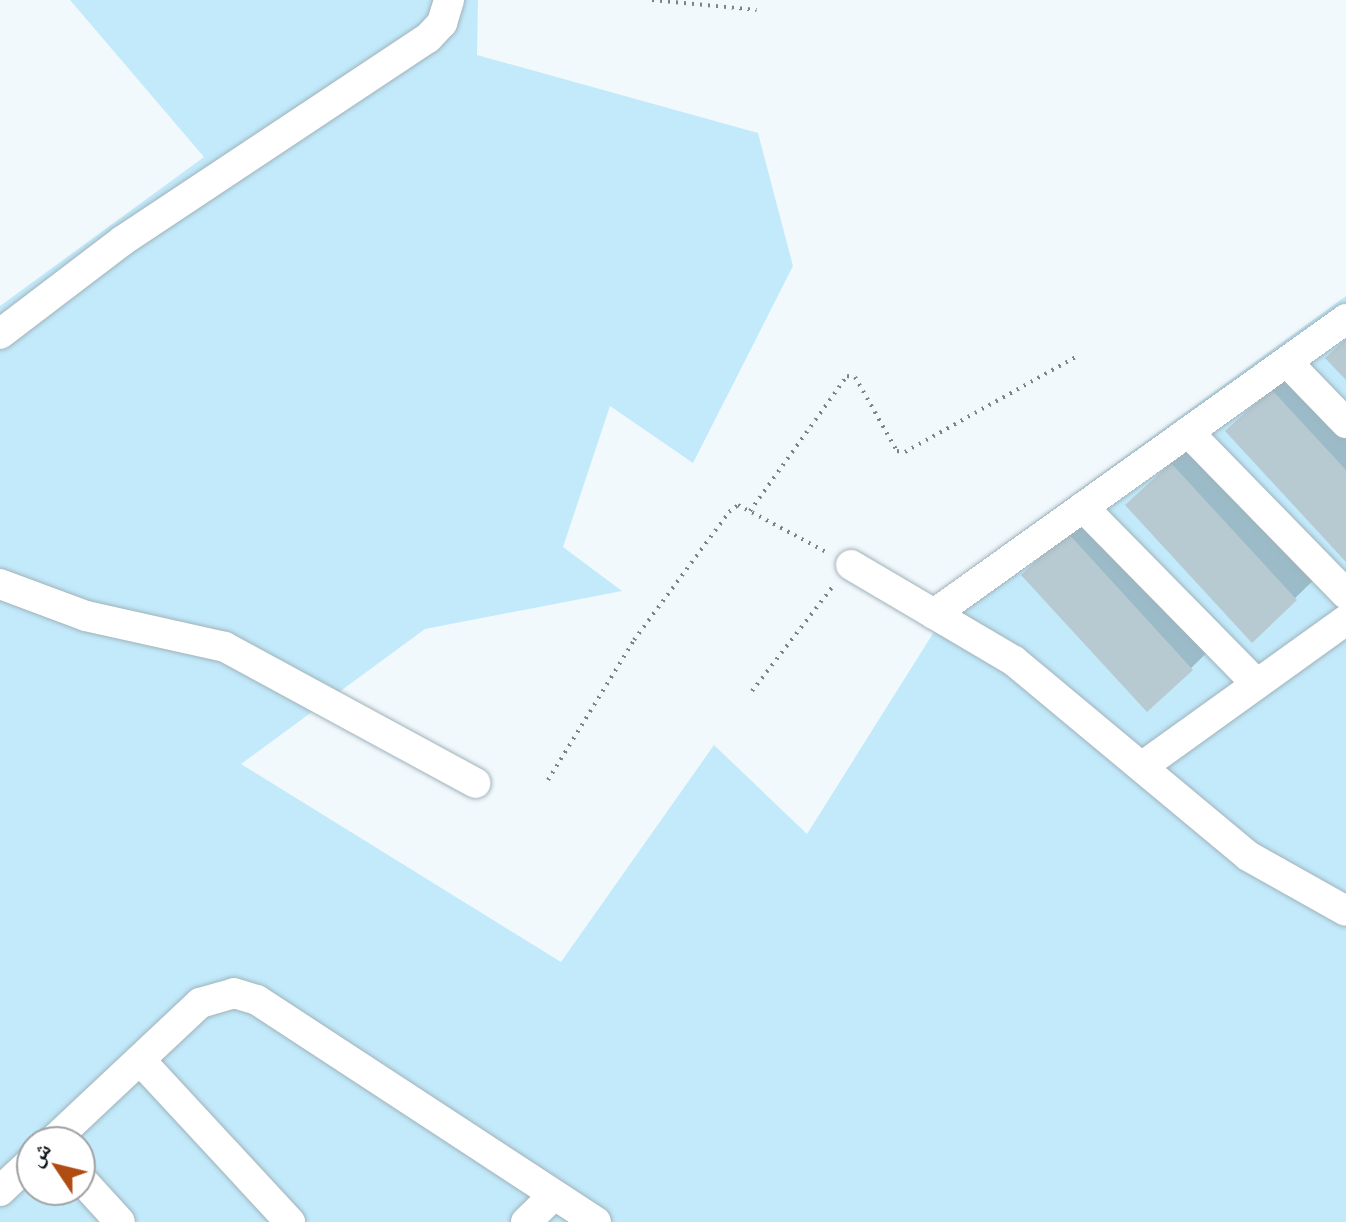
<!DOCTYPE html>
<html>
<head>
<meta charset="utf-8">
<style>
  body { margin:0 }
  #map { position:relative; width:1346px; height:1222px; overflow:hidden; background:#f2f9fd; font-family:"Playfair Display","Noto Naskh Arabic",serif }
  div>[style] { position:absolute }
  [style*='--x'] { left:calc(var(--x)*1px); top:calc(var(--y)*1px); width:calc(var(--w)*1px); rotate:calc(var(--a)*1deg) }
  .green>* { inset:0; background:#c2eafb }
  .shadow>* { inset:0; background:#0003 }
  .building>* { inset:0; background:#b7c9d1 }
  .path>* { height:4px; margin-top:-2px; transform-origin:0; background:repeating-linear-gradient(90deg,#7c8386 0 2px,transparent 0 8px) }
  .roads { filter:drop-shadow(0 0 2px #a0b2ba) drop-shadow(0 0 2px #a0b2ba) }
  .minor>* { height:30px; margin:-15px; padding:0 15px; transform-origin:15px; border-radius:15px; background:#fff }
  span { translate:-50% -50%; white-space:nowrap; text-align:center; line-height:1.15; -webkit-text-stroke:7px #fff; paint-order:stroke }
  .north { position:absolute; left:16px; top:1126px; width:80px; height:80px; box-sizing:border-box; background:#fff; border:2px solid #9fa2a3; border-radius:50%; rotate:305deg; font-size:22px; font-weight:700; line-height:32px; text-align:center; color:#0f1618 }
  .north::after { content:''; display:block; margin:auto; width:28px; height:36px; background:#af4c12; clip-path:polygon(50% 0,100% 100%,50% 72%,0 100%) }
</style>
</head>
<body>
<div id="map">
  <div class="green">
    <div style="clip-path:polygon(evenodd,70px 0,478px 0,477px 55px,758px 133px,793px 266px,693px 463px,610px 406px,563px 547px,622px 591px,425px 629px,241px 764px,561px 962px,714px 745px,807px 834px,976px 565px,1346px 296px,1346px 1222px,0 1222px,0 306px,204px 157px,70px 0,32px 1142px,80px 1142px,80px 1190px,32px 1190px,32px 1142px)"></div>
  </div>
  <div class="shadow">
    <div style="clip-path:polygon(1305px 358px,1346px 403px,1346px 559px,1260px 399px)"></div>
    <div style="clip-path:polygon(1204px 432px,1328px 566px,1252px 640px,1128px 505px)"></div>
    <div style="clip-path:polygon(1100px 502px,1224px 636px,1148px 710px,1024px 575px)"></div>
  </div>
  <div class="building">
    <div style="clip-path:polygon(1346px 339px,1346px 380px,1325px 358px)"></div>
    <div style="clip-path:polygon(1271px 389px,1346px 470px,1346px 562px,1225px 431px)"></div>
    <div style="clip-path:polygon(1171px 463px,1297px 600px,1252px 643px,1125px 505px)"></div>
    <div style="clip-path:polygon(1067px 532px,1193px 670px,1147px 712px,1021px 575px)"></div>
  </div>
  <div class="path">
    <div style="--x:652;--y:0;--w:105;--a:5.4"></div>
    <div style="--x:750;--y:511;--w:166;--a:-54.3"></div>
    <div style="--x:847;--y:376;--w:8;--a:7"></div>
    <div style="--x:855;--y:377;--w:85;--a:60.4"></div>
    <div style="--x:897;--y:451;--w:8;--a:7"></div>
    <div style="--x:905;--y:452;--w:199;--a:-29.1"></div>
    <div style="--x:752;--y:691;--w:134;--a:-52.3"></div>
    <div style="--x:548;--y:780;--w:164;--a:-58.4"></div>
    <div style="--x:634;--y:640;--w:159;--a:-53.4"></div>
    <div style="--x:729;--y:512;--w:11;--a:-38"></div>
    <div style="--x:738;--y:505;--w:102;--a:28.1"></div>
  </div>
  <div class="roads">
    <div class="minor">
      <div style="--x:0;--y:334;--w:153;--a:-37.3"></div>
      <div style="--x:122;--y:241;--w:367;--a:-33.6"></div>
      <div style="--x:428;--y:38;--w:21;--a:-47"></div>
      <div style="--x:442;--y:23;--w:24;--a:-73"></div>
      <div style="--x:1287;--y:362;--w:85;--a:46"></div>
      <div style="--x:1188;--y:432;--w:226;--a:45.7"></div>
      <div style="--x:1083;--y:507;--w:248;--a:45.5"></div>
      <div style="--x:851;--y:565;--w:189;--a:30.5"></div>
      <div style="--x:1014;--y:661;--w:305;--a:39.8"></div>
      <div style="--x:1248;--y:856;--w:112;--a:29.3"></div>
      <div style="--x:0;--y:584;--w:92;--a:20.4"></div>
      <div style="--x:86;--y:616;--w:142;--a:12.6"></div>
      <div style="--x:225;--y:647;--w:285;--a:28.5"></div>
      <div style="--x:934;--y:614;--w:507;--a:-35.6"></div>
      <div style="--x:1143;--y:766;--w:250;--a:-35.7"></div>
      <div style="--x:140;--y:1060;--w:221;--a:47.2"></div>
      <div style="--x:52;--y:1142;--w:203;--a:-43.2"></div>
      <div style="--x:200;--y:1003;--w:35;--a:-16"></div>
      <div style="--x:234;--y:993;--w:24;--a:17"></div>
      <div style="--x:257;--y:1000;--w:405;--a:33.2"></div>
      <div style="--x:80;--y:1178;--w:59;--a:47.7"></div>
      <div style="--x:0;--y:1191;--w:44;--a:-43.2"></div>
      <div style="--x:526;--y:1222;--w:39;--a:-44"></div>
    </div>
  </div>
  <div class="north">ش</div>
</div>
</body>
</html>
